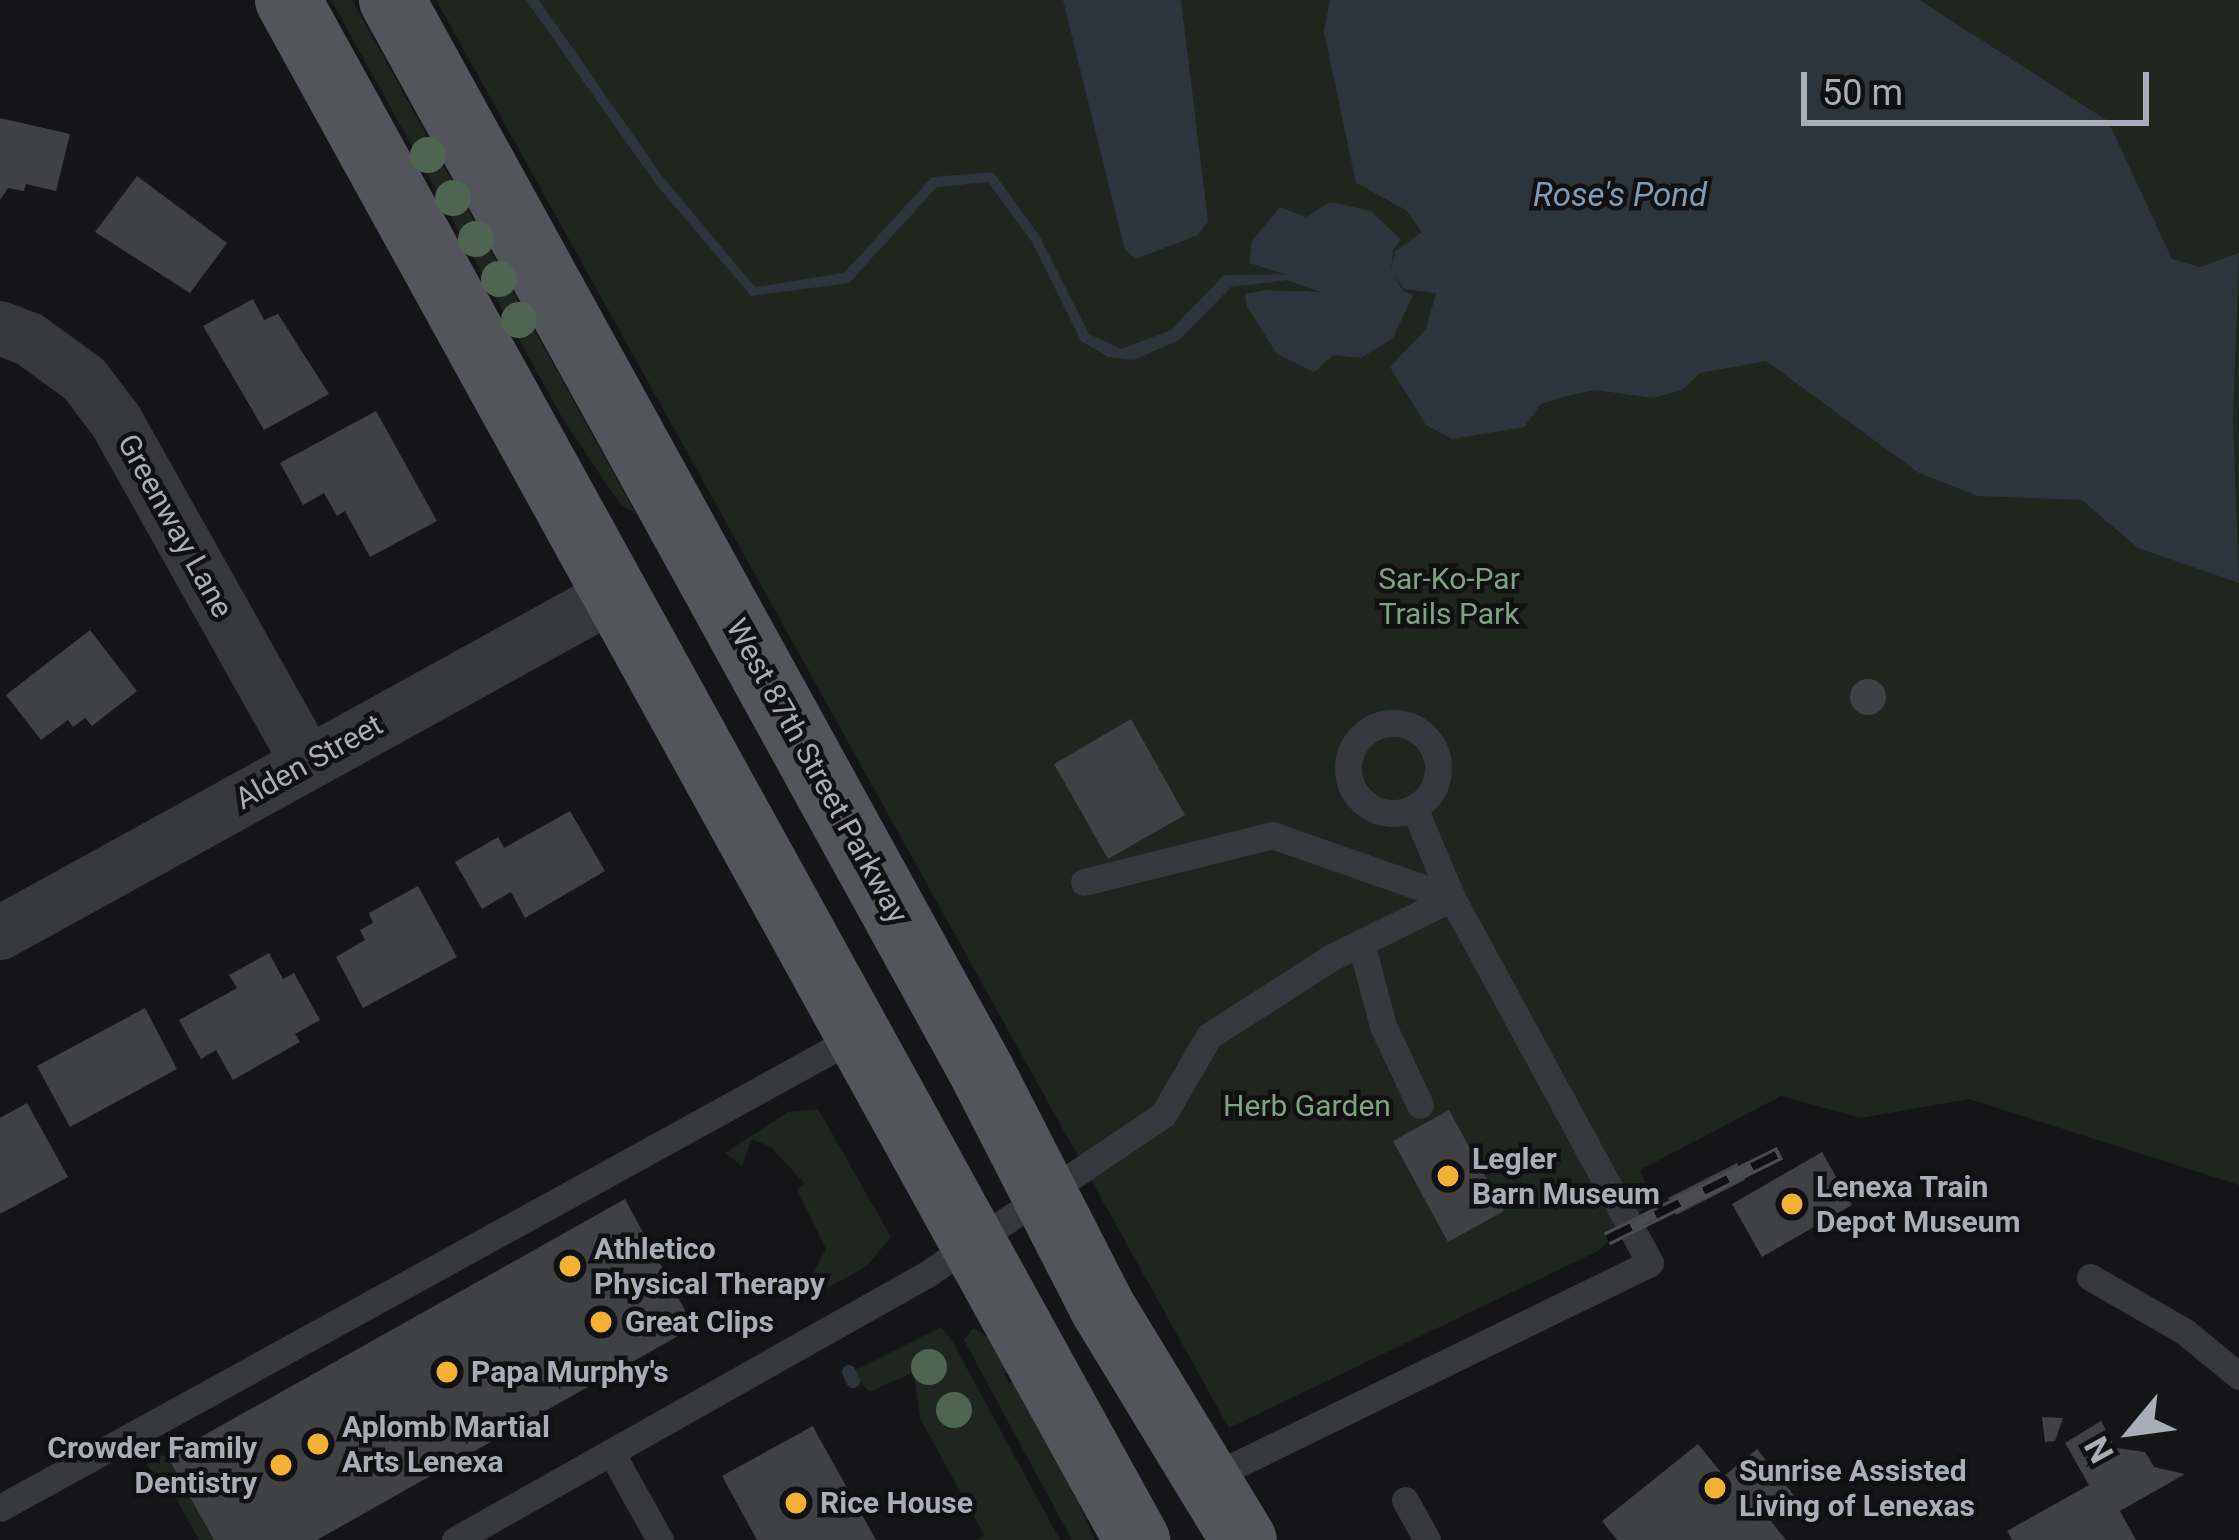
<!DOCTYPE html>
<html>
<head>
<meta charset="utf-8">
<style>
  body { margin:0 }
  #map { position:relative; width:2239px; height:1540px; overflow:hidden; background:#161618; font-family:Roboto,sans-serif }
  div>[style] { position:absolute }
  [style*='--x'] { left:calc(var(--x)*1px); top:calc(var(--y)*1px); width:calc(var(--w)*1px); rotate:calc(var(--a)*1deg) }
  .green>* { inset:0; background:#1e261f }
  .water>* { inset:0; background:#2c353c }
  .stream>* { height:14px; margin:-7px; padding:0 7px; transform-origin:7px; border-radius:7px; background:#2c353c }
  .building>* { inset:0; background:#404145 }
  .round { border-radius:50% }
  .service>* { height:27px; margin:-13.5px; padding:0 13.5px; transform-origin:13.5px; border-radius:13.5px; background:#37383d }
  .service>.ring { margin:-13.5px; padding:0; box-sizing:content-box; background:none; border:27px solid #37383d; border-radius:50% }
  .minor>* { height:54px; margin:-27px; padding:0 27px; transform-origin:27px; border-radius:27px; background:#37383d }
  .primary>* { height:66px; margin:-33px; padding:0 33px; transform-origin:33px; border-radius:33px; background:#53555c }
  .rail>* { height:14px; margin-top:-7px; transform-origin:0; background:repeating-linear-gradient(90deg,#111113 0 27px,#4a4c52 0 54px); box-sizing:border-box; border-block:3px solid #4a4c52 }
  .trees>* { width:36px; height:36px; margin:-18px; border-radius:50%; background:#506452 }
  .dots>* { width:33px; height:33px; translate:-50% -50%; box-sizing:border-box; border:6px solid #111113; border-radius:50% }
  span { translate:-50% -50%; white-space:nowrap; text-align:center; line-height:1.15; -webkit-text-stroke:9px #111113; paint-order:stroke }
  .street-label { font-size:30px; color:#a8adb8 }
  .park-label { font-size:30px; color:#7fa381 }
  .poi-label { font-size:30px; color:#a8adb8; font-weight:700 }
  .left { translate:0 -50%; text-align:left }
  .right { translate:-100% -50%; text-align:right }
  .water-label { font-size:33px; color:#7f9bb3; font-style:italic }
  .north { position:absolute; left:2071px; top:1372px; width:120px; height:120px; -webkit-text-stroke:9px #111113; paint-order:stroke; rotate:241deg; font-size:33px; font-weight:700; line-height:48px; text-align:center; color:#a8adb8 }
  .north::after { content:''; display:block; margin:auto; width:42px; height:54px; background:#a8adb8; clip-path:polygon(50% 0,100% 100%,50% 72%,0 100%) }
  .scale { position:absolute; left:1801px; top:72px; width:348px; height:54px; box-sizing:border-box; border:6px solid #a8adb8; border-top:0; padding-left:15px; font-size:36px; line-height:42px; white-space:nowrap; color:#a8adb8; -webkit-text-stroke:9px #111113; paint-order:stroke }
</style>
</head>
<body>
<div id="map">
  <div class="green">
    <div style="clip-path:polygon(331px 0,352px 0,636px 514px,620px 504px,564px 421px)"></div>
    <div style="clip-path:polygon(436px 0,2239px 0,2239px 1185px,1969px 1099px,1861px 1118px,1781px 1096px,1640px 1170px,1653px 1200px,1598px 1251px,1229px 1428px)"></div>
    <div style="clip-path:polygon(818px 1109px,891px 1237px,866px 1267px,806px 1299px,802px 1293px,826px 1249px,797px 1190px,805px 1184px,771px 1147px,752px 1139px,742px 1166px,725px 1153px,788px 1112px)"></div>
    <div style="clip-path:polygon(941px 1327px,951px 1339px,1060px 1540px,977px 1540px,984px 1535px,920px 1418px,914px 1372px,869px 1392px,852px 1372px)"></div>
    <div style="clip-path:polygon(973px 1328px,997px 1343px,1011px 1369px,1004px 1374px,1009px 1383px,1017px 1379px,1034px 1403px,1095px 1540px,1072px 1540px,964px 1340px)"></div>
    <div style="clip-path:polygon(155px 1455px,167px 1456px,214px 1540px,199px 1540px,166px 1480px,157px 1483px,147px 1465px)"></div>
  </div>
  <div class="water">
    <div style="clip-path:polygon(526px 0,539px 0,662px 176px,755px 287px,844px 273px,932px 177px,993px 172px,1040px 237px,1089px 334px,1121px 349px,1171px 330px,1224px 275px,1287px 274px,1318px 284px,1249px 263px,1252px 241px,1280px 207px,1306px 217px,1330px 202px,1371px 211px,1401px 240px,1393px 250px,1391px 270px,1395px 251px,1422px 232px,1406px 210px,1356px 183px,1324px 32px,1330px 0,1919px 0,2108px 121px,2172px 259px,2200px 267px,2239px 253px,2233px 420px,2239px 583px,2138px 548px,2082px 500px,1978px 496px,1919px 473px,1766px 361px,1700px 373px,1682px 390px,1653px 398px,1596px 390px,1566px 396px,1541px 404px,1524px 427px,1452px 439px,1426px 425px,1390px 367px,1426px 329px,1436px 293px,1404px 289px,1394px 275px,1403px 291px,1413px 295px,1393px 338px,1361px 358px,1333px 355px,1314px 372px,1277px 354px,1247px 307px,1245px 294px,1266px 290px,1321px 292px,1287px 280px,1231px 287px,1179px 340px,1134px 360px,1108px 357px,1081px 341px,1032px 242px,988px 182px,937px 187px,849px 283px,751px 296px,655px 183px)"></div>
    <div style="clip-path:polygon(1063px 0,1181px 0,1208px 222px,1198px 235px,1136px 259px,1125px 250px)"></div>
  </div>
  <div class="stream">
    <div style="--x:849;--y:1372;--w:10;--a:66"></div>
  </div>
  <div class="building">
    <div style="clip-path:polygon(0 118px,70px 134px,56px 191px,26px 184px,24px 191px,8px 188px,0 200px)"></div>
    <div style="clip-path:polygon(137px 176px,227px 243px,190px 293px,95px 232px)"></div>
    <div style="clip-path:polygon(253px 299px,264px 320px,278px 314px,329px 394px,264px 430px,203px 326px)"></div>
    <div style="clip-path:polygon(376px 411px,437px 521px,370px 557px,345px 511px,337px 516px,324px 493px,303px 505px,280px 463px)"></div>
    <div style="clip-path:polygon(90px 630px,137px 691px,92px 726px,85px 718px,73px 727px,68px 720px,41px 740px,6px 695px)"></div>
    <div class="round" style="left:1850px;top:679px;width:36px;height:36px"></div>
    <div style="clip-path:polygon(1131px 719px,1185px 815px,1108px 859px,1054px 764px)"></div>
    <div style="clip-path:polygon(570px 811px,605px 871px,525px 918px,511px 892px,482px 909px,455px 862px,498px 837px,504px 848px)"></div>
    <div style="clip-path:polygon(418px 886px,457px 957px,363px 1008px,336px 957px,365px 940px,360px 930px,373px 923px,369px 913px)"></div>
    <div style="clip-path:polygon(269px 953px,283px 979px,294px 973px,320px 1020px,295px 1034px,300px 1042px,233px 1080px,216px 1050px,201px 1059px,179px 1020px,237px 988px,229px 975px)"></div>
    <div style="clip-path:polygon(145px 1008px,177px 1069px,70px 1127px,37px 1066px)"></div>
    <div style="clip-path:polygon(27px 1103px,68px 1177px,0 1214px,0 1118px)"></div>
    <div style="clip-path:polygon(1449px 1110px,1504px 1211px,1448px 1242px,1393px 1141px)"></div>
    <div style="clip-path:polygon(1822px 1152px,1852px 1205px,1762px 1257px,1732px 1204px)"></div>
    <div style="clip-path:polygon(1737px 1163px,1745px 1180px,1676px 1215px,1668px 1198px)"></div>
    <div style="clip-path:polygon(625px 1199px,694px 1327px,317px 1540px,214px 1540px,167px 1456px)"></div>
    <div style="clip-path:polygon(2042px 1417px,2063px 1418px,2055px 1441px,2045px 1442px)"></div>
    <div style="clip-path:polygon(2101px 1421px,2116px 1448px,2145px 1452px,2154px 1467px,2185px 1474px,2120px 1511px,2136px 1540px,2012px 1540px,2007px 1531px,2089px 1485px,2065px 1443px)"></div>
    <div style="clip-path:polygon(813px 1426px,817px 1434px,876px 1540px,757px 1540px,722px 1476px)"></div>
    <div style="clip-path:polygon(1698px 1444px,1724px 1476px,1757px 1449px,1797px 1499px,1770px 1520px,1786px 1540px,1617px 1540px,1602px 1521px)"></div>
  </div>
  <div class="service">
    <div class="ring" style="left:1348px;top:723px;width:63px;height:63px"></div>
    <div style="--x:1414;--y:808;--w:98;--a:67.1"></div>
    <div style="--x:1084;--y:882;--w:194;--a:-14"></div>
    <div style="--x:1272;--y:835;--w:191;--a:19.3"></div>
    <div style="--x:1361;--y:943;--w:86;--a:75.2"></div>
    <div style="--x:1383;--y:1026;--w:87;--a:64.9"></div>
    <div style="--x:2090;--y:1277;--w:108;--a:29.9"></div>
    <div style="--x:2184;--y:1331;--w:71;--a:39.3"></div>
    <div style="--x:611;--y:1452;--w:101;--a:60.9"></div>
    <div style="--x:1405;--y:1500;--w:46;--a:61.2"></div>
    <div style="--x:0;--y:1508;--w:981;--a:-28.84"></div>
    <div style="--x:455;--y:1540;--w:542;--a:-29.4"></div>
    <div style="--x:927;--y:1274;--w:285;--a:-34"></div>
    <div style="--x:1163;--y:1115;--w:91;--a:-59.8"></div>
    <div style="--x:1209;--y:1036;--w:146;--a:-32.7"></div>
    <div style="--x:1332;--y:957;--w:134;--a:-26.2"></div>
    <div style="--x:1452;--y:898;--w:415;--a:61.5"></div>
    <div style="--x:1650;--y:1263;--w:493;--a:154"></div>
  </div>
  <div class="minor">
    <div style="--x:0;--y:328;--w:31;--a:21"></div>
    <div style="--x:29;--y:339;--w:68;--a:36"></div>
    <div style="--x:84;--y:379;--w:53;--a:52.7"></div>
    <div style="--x:116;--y:421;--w:392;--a:60.7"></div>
    <div style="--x:0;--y:933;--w:704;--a:-28.86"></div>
  </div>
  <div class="primary">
    <div style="--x:288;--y:0;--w:1759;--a:61.13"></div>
    <div style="--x:392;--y:0;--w:1224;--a:61.17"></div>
    <div style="--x:982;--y:1072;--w:267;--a:62.9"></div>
    <div style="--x:1104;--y:1310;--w:269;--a:58.7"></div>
  </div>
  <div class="rail">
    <div style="--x:1607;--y:1239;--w:193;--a:-26.4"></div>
  </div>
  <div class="trees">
    <div style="left:428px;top:155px"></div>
    <div style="left:453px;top:198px"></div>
    <div style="left:476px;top:239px"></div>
    <div style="left:499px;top:279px"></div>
    <div style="left:519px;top:320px"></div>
    <div style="left:929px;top:1367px"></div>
    <div style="left:954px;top:1410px"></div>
  </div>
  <div class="dots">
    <div style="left:1448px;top:1176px;background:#f2b134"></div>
    <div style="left:1792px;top:1204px;background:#f2b134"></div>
    <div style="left:570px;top:1266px;background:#f2b134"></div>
    <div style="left:601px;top:1322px;background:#f2b134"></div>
    <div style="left:447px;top:1372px;background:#f2b134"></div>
    <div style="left:318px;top:1444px;background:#f2b134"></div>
    <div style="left:281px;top:1465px;background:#f2b134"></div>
    <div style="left:1715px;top:1488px;background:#f2b134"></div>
    <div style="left:796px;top:1503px;background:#f2b134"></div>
  </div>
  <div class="street-label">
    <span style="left:175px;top:526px;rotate:61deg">Greenway Lane</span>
    <span style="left:309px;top:762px;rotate:-29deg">Alden Street</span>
    <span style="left:817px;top:771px;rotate:61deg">West 87th Street Parkway</span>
  </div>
  <div class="park-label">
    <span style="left:1449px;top:596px">Sar-Ko-Par<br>Trails Park</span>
    <span style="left:1307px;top:1106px">Herb Garden</span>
  </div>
  <div class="poi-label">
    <span class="left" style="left:1472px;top:1176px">Legler<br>Barn Museum</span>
    <span class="left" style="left:1816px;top:1204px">Lenexa Train<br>Depot Museum</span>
    <span class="left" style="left:594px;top:1266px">Athletico<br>Physical Therapy</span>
    <span class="left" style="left:625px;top:1322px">Great Clips</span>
    <span class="left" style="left:471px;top:1372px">Papa Murphy's</span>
    <span class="left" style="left:342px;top:1444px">Aplomb Martial<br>Arts Lenexa</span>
    <span class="right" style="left:257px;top:1465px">Crowder Family<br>Dentistry</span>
    <span class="left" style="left:1739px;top:1488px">Sunrise Assisted<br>Living of Lenexas</span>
    <span class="left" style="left:820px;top:1503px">Rice House</span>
  </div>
  <div class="water-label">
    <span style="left:1620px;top:195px">Rose's Pond</span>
  </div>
  <div class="north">N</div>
  <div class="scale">50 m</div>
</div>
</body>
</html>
